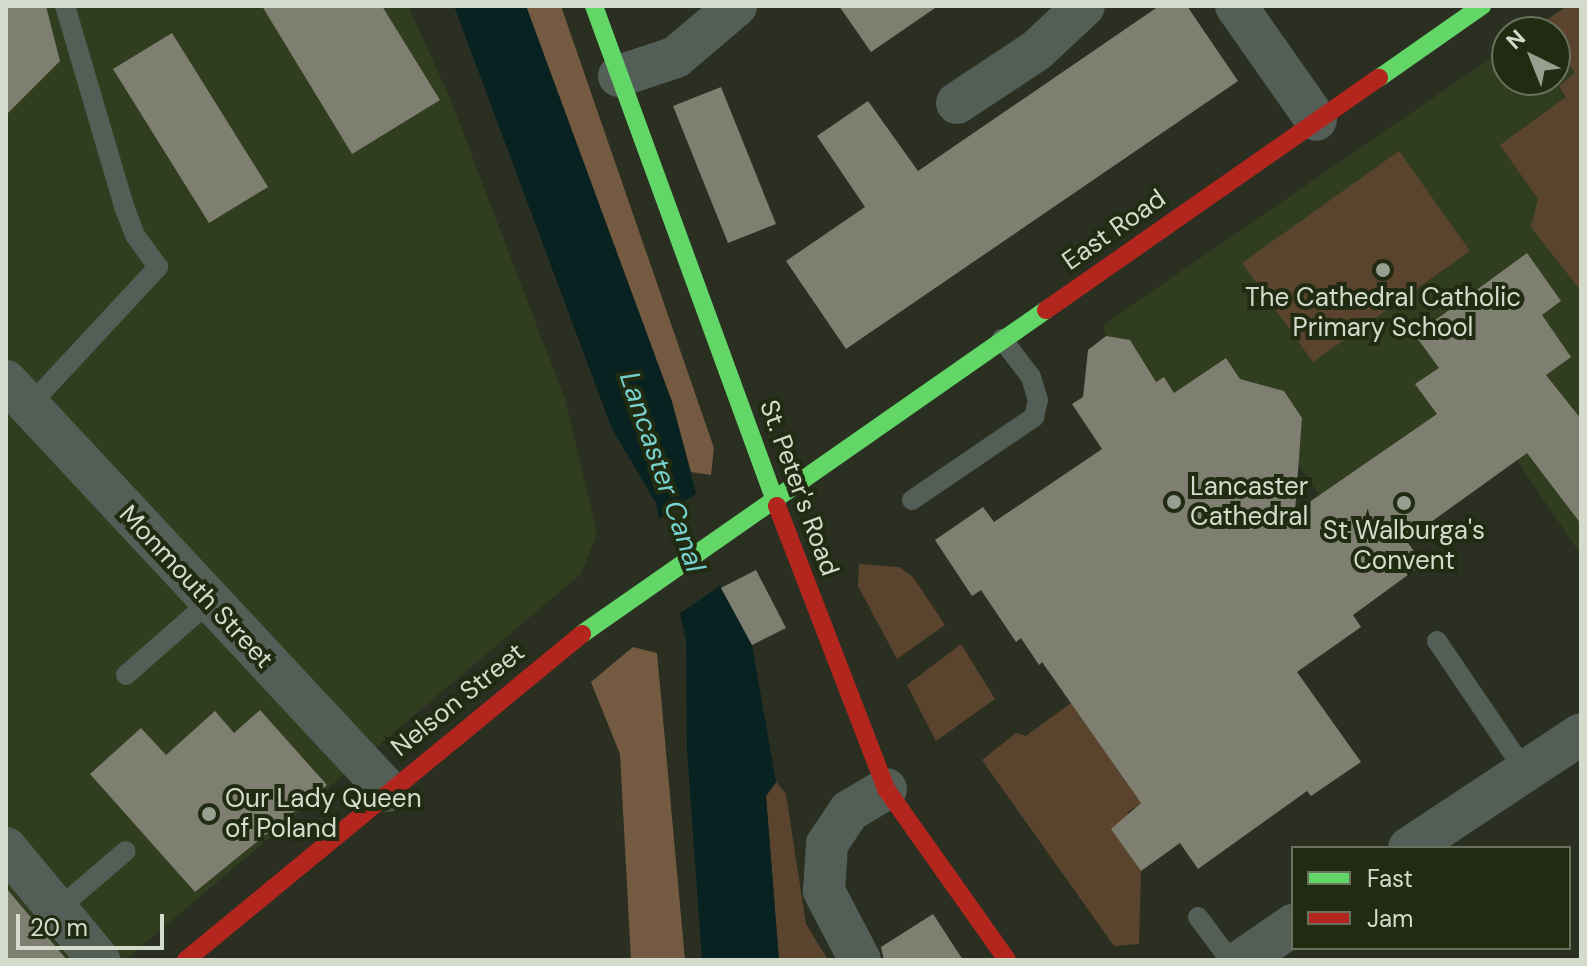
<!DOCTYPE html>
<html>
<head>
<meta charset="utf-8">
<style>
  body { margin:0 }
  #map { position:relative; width:1587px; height:966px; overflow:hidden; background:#2a2f22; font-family:"DM Sans",sans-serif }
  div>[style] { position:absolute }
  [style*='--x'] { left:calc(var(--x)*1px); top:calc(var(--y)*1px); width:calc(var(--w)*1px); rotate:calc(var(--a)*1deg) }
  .built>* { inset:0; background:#313d1f }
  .green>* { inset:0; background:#5a442e }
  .forest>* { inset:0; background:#745a41 }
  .water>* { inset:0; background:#082221 }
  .pier>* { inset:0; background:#2a2f22 }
  .building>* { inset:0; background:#7f7f71 }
  .lane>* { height:20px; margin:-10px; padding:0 10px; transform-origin:10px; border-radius:10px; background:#535f56 }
  .street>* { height:42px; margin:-21px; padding:0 21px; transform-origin:21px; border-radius:21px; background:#535f56 }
  .fast>* { height:18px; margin:-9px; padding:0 9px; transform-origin:9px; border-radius:9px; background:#63d668 }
  .jam>* { height:18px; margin:-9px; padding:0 9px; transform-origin:9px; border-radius:9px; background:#b3261e }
  .dots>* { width:22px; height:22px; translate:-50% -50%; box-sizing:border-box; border:4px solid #212b12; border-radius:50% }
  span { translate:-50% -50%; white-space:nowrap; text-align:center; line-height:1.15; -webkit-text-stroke:8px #212b12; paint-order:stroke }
  .street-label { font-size:26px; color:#d4dbcc }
  .poi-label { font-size:26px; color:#d4dbcc }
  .left { translate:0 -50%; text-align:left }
  .water-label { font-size:28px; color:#76d0cd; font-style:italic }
  .frame { position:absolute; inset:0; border:8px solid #d4dbcc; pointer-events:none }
  .legend { position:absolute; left:1291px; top:846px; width:280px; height:104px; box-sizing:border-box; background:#212b12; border:2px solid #69715c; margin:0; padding:10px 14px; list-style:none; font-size:24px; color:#d4dbcc }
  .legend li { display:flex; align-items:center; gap:16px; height:40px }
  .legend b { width:40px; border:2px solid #69715c }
  .north { position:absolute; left:1491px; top:16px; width:80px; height:80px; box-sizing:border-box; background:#212b12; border:2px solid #69715c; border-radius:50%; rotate:317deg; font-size:22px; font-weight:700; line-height:32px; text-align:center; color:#d4dbcc }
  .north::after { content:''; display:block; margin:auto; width:28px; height:36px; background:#989f90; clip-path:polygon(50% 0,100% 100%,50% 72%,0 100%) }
  .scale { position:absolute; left:16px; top:914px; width:148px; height:36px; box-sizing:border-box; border:4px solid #d4dbcc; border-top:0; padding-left:10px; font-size:24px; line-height:28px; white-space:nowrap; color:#d4dbcc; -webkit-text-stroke:6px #212b12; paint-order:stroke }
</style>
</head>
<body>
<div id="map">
  <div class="built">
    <div style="clip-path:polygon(6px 6px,408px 6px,449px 96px,566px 402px,597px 534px,581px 574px,125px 960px,6px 960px)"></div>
    <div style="clip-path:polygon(1555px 42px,1576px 74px,1559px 86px,1581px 117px,1581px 555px,1483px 410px,1320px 496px,1293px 457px,1300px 452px,1302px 418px,1284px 391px,1249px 382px,1244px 385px,1226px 358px,1174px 393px,1164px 377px,1147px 388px,1130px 340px,1106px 336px,1103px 325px,1507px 47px,1507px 80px,1555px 80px)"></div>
  </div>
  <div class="green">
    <div style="clip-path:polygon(1567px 6px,1581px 6px,1581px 291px,1531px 227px,1538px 199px,1500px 145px,1566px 97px,1559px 86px,1575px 73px,1555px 42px,1555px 32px,1542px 23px)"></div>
    <div style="clip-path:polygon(1399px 151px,1470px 251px,1313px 362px,1242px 263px)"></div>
    <div style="clip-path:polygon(859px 564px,899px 567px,913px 577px,945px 625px,897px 659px,858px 586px)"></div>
    <div style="clip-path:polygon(961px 644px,995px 699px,936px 741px,907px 685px)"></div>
    <div style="clip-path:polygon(1071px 703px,1141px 803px,1128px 812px,1141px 871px,1139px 944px,1114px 946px,982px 760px,1016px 733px,1026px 736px)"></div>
    <div style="clip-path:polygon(776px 782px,786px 794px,806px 924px,828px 960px,779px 960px,766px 796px)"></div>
  </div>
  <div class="forest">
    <div style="clip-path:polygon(526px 6px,561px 6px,714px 448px,711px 475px,691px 472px,672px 402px)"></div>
    <div style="clip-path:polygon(633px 647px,657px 653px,685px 960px,631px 960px,620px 754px,591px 682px)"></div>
  </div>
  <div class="water">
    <div style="clip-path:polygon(454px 6px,526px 6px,672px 402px,721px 588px,752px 645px,776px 782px,766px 796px,779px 960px,702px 960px,687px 751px,686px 641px,656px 503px,612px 429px)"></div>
  </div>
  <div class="pier">
    <div style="clip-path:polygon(700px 491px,724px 583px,676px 616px,656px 521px)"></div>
  </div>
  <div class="building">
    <div style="clip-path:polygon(6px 6px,46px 6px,60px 61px,6px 115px)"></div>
    <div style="clip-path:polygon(262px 6px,382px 6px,440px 100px,352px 154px)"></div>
    <div style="clip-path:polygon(839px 6px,938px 6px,871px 52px)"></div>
    <div style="clip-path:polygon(1159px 6px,1187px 6px,1238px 81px,846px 349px,786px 261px,865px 207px,817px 136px,868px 101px,918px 171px)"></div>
    <div style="clip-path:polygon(172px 33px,268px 187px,209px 223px,113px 69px)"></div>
    <div style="clip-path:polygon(721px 87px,776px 224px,728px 243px,673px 106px)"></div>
    <div style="clip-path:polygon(1527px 253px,1561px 301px,1542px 315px,1571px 357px,1546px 375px,1581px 419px,1581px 524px,1527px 453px,1406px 540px,1423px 564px,1353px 615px,1361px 627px,1297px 672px,1361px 762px,1311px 796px,1307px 791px,1198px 869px,1180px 843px,1141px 871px,1111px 829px,1141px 803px,1042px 662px,1039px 665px,1021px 638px,1016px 642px,981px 590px,972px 596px,935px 540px,983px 507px,994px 522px,1102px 449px,1072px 404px,1083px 397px,1088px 350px,1106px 336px,1130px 340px,1156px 382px,1164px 377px,1174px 393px,1226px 358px,1240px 379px,1284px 391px,1302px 418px,1295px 512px,1437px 414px,1415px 384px,1439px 368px,1415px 335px)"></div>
    <div style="clip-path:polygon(756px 570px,786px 628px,752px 645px,721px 588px)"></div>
    <div style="clip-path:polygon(260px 710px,327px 785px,195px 892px,90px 774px,141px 728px,166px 755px,215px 711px,234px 733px)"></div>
    <div style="clip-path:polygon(6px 888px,67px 960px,6px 960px)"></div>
    <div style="clip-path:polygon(933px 914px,963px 960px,884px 960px,881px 947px)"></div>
  </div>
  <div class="lane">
    <div style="--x:29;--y:406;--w:190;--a:-47.1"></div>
    <div style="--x:158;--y:267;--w:39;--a:-126"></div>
    <div style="--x:135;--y:235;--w:31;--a:-111"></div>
    <div style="--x:124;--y:206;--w:209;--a:-106.4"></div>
    <div style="--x:912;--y:500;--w:148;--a:-34.2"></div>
    <div style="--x:1034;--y:417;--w:17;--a:-77"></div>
    <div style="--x:1038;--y:400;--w:24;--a:-107"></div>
    <div style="--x:1031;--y:377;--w:48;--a:-127.3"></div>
    <div style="--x:1437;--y:641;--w:157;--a:55.9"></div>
    <div style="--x:126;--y:675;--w:111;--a:-41.3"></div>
    <div style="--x:58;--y:909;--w:89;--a:-40.5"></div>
    <div style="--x:1198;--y:917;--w:54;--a:53.3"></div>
  </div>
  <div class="street">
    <div style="--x:1236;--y:6;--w:139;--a:54.9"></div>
    <div style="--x:619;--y:76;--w:60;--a:-18.4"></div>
    <div style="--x:676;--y:57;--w:79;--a:-40.4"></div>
    <div style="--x:957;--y:103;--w:96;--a:-33.5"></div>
    <div style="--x:1037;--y:50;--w:64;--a:-43.1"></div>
    <div style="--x:6;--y:381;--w:560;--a:47.02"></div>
    <div style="--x:6;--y:848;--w:146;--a:50.3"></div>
    <div style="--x:1409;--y:848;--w:206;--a:-33.5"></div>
    <div style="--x:860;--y:960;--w:78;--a:-117.6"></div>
    <div style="--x:824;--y:891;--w:47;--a:-86.3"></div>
    <div style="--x:827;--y:844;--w:40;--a:-56"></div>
    <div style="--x:849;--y:811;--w:43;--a:-30.7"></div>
    <div style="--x:1242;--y:960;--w:62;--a:-34.5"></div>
  </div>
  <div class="fast">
    <div style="--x:594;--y:6;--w:532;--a:69.9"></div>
    <div style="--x:1379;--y:78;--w:126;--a:-35"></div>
    <div style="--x:582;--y:634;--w:566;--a:-34.93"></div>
  </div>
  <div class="jam">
    <div style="--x:1046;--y:310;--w:406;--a:-34.9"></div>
    <div style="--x:777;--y:506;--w:303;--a:68.9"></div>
    <div style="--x:886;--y:789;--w:209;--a:54.7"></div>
    <div style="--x:186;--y:960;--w:513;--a:-39.46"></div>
  </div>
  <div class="dots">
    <div style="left:1383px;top:270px;background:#989f90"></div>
    <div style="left:1174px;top:502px;background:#989f90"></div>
    <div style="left:1404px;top:503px;background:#989f90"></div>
    <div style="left:209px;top:814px;background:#989f90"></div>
  </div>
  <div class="street-label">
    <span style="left:1114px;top:230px;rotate:-35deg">East Road</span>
    <span style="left:799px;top:488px;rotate:70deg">St. Peter's Road</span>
    <span style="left:196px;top:587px;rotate:47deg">Monmouth Street</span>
    <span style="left:458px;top:700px;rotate:-39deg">Nelson Street</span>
  </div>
  <div class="poi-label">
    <span style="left:1383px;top:313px">The Cathedral Catholic<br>Primary School</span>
    <span class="left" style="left:1190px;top:502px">Lancaster<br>Cathedral</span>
    <span style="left:1404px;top:546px">St Walburga's<br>Convent</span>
    <span class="left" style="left:225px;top:814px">Our Lady Queen<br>of Poland</span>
  </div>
  <div class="water-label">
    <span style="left:662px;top:472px;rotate:71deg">Lancaster Canal</span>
  </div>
  <div class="frame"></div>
  <ul class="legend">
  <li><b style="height:10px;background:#63d668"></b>Fast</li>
  <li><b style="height:10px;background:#b3261e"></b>Jam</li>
  </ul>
  <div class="north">N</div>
  <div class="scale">20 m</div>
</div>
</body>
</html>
